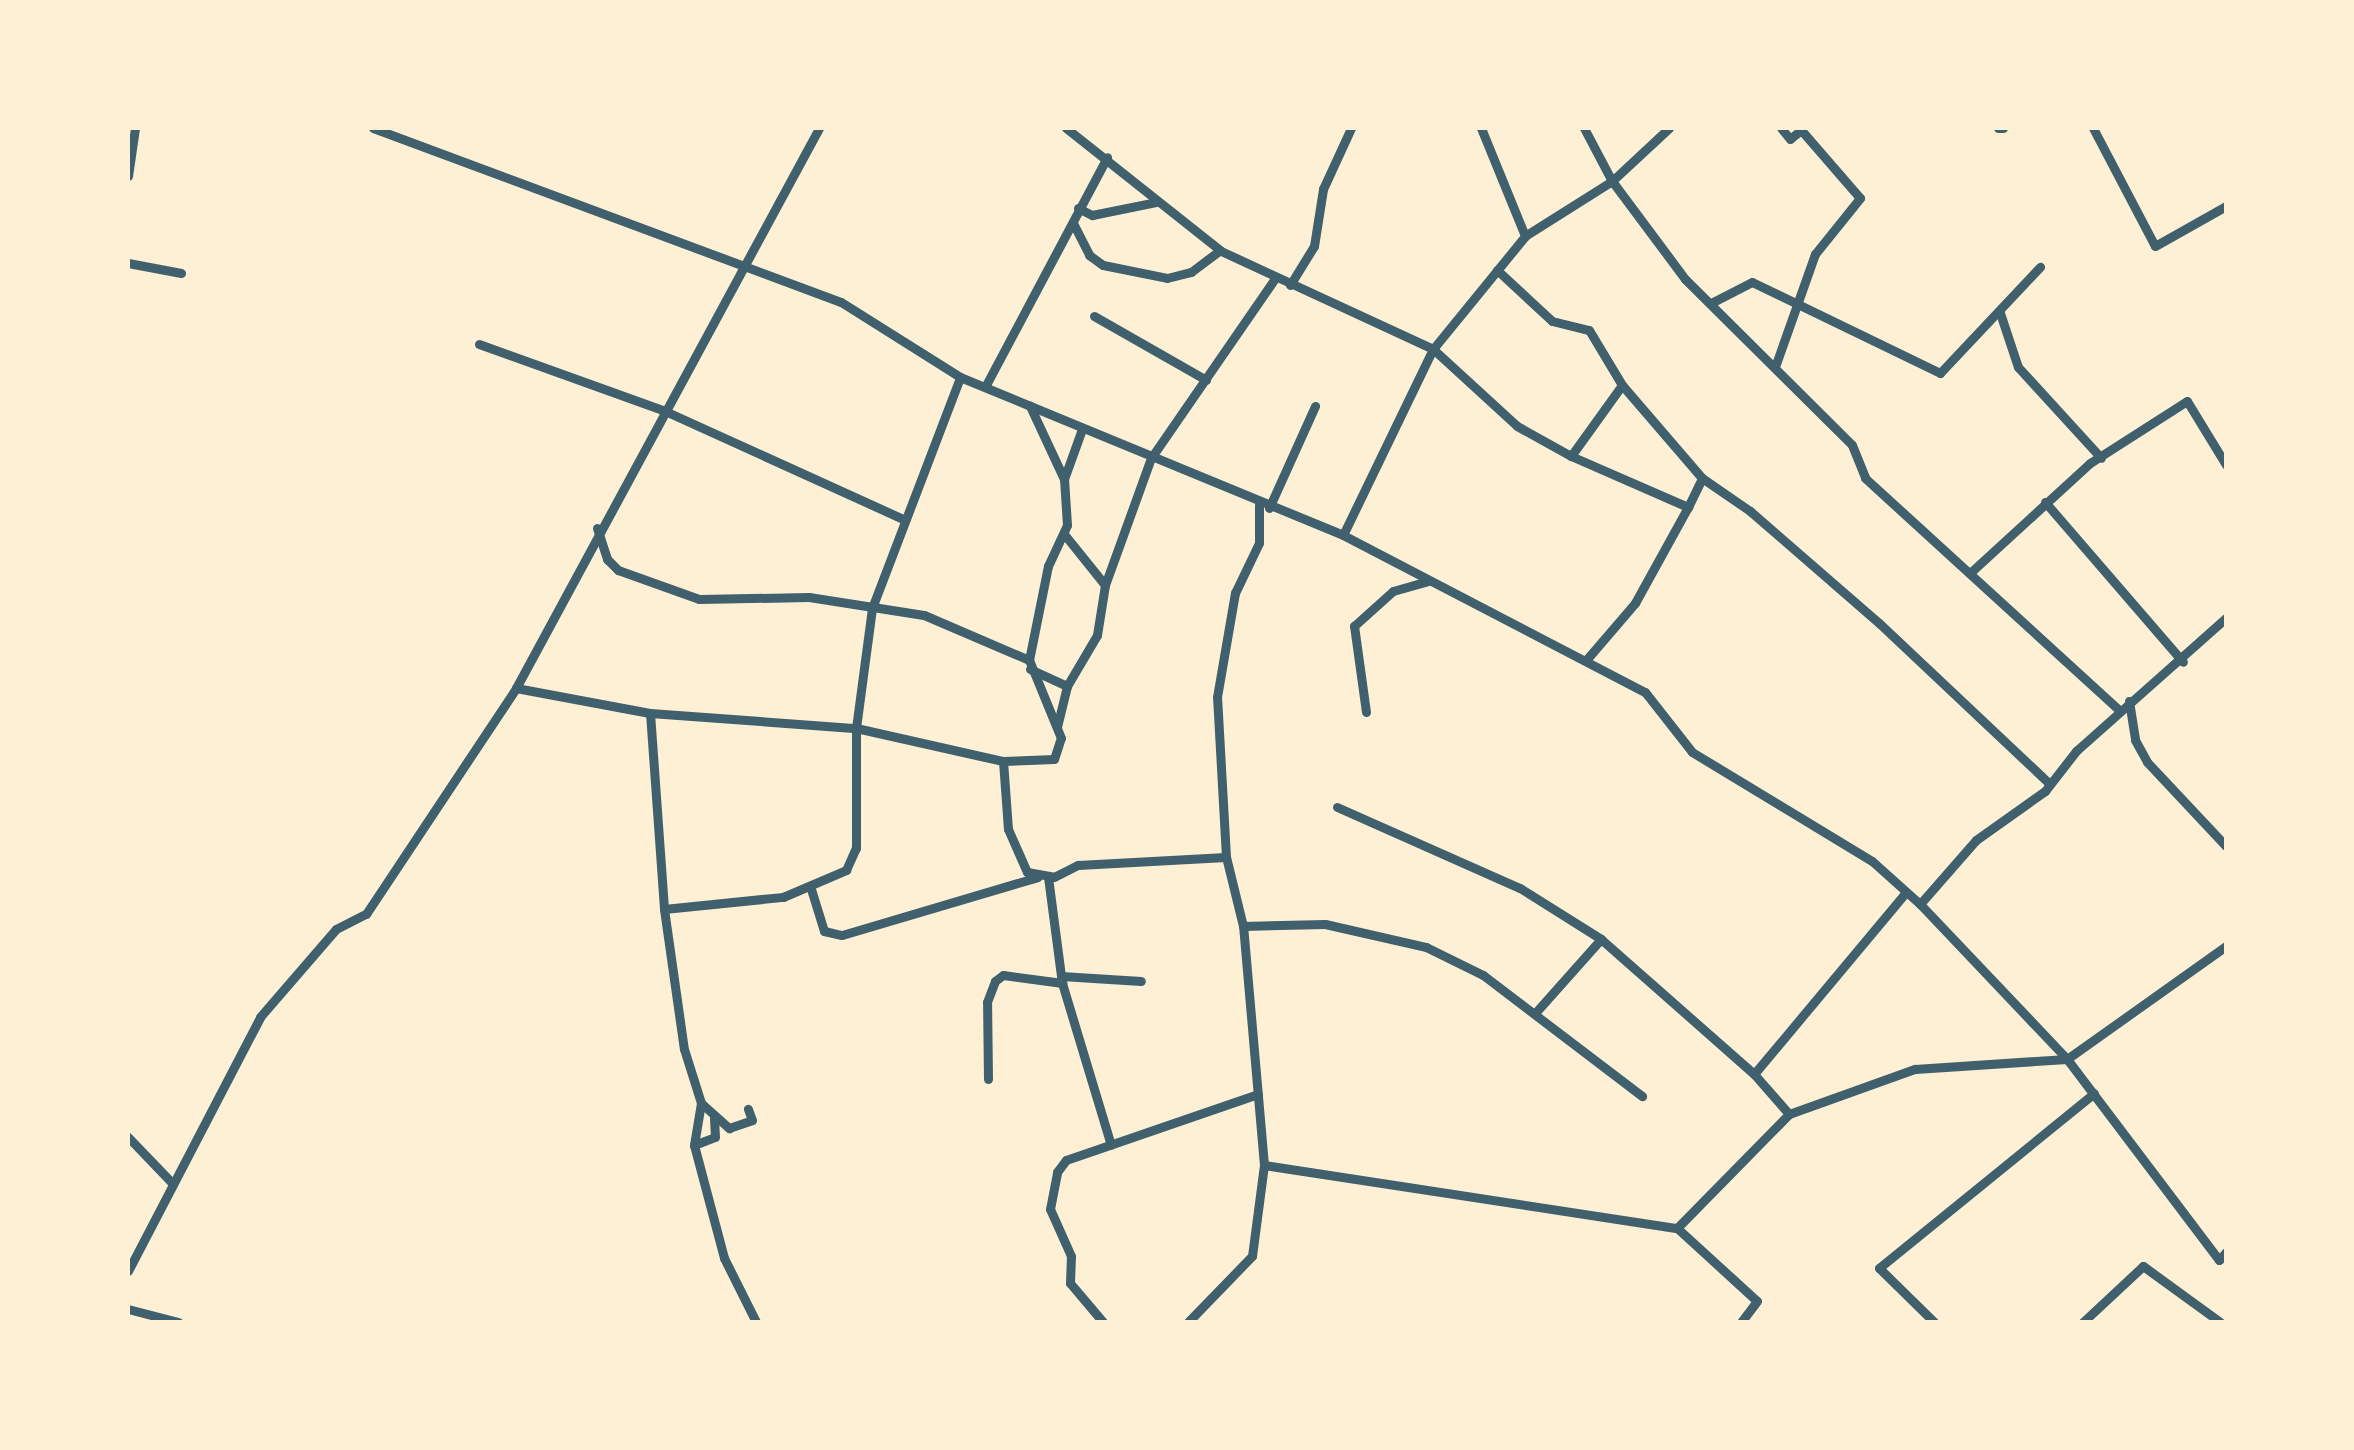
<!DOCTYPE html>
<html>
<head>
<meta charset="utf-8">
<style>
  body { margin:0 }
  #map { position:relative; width:2354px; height:1450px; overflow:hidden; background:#fdf0d5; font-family:"DejaVu Sans",sans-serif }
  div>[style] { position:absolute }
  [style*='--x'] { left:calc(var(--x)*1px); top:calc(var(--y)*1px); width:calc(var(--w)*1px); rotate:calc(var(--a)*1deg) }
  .minor>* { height:9px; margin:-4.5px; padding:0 4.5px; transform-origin:4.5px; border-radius:4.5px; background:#3f606c }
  span { translate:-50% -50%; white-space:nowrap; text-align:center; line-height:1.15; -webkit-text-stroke:10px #fdf0d5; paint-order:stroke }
  .frame { position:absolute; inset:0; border:130px solid #fdf0d5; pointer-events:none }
</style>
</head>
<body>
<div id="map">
  <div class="minor">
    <div style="--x:373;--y:128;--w:499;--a:20.4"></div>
    <div style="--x:841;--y:302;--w:141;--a:32.2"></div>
    <div style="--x:960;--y:377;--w:414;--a:22.4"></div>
    <div style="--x:1343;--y:535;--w:340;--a:27.5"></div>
    <div style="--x:1645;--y:692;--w:76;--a:51.9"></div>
    <div style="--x:1692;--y:752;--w:210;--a:31.2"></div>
    <div style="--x:1872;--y:861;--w:64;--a:41.9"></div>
    <div style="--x:1920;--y:904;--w:214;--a:46.5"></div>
    <div style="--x:2067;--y:1059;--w:252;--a:52.9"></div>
    <div style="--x:2219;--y:1260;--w:11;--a:-49"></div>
    <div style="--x:1066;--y:128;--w:198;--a:38.4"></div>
    <div style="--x:1221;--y:251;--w:234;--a:24.8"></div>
    <div style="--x:1433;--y:349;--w:114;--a:42.5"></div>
    <div style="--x:1517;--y:426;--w:62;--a:29.1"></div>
    <div style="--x:1571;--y:456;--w:128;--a:23.6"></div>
    <div style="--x:1688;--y:507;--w:32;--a:-64"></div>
    <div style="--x:1481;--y:128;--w:117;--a:67.8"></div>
    <div style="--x:1584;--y:128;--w:60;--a:62.2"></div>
    <div style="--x:1612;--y:181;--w:122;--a:53.3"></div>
    <div style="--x:1685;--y:279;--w:235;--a:44.8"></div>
    <div style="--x:1852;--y:445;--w:35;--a:68"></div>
    <div style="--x:1865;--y:478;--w:344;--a:42.4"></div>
    <div style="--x:1998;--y:128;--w:5;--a:0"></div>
    <div style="--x:2093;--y:128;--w:133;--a:62.3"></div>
    <div style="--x:2155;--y:246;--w:81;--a:-29.4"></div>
    <div style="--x:128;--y:176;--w:49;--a:-81.7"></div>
    <div style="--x:1078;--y:208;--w:16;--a:27"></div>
    <div style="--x:1092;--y:215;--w:65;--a:-11.5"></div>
    <div style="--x:1073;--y:223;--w:36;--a:63"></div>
    <div style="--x:1089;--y:255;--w:17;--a:36"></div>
    <div style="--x:1103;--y:265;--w:65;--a:11.5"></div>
    <div style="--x:1167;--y:278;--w:25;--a:-14"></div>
    <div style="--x:1191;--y:272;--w:36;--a:-37"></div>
    <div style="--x:128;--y:263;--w:54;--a:10.7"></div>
    <div style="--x:1497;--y:270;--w:75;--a:42.8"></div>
    <div style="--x:1552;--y:321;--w:38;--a:14"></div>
    <div style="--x:1589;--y:330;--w:64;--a:59"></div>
    <div style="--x:1290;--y:285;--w:46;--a:-58.4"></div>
    <div style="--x:1314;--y:246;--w:58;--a:-81"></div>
    <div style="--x:1323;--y:189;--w:67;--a:-65.3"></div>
    <div style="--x:1711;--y:303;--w:46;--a:-27.1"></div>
    <div style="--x:1752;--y:282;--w:209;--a:25.8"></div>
    <div style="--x:1940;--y:373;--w:146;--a:-46.7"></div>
    <div style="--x:2000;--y:313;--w:57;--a:71.6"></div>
    <div style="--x:2018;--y:367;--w:123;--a:47.6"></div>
    <div style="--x:1094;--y:316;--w:129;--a:29.7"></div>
    <div style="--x:479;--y:344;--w:198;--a:19.8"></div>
    <div style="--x:665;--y:411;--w:261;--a:24.4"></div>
    <div style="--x:1776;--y:364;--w:117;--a:-70.5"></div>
    <div style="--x:1815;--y:254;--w:72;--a:-51.2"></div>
    <div style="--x:1860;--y:198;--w:90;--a:-130.9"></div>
    <div style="--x:1801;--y:130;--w:14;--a:141"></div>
    <div style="--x:1790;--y:139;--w:14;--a:-129"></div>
    <div style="--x:986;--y:385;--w:258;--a:-62"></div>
    <div style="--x:1571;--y:456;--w:87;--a:-54.3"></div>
    <div style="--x:1622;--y:385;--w:123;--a:49.3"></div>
    <div style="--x:1702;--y:478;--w:58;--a:34.5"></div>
    <div style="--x:1750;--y:511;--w:171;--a:41"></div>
    <div style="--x:1879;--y:623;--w:235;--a:43.3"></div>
    <div style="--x:1064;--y:479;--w:53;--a:-70.2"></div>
    <div style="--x:2045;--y:502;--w:211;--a:49.2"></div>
    <div style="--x:1269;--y:508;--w:112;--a:-65.7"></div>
    <div style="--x:597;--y:528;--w:33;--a:72"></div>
    <div style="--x:607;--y:559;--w:16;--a:45"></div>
    <div style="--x:618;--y:570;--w:86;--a:19.7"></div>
    <div style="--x:699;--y:599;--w:110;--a:-1"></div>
    <div style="--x:809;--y:597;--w:116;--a:8.9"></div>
    <div style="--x:924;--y:615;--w:114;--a:23.2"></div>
    <div style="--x:1064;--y:534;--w:65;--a:51.2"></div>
    <div style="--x:1105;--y:585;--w:135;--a:-70.1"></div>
    <div style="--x:1151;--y:458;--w:219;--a:-55.4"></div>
    <div style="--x:1343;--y:535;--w:207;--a:-64.2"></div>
    <div style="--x:1433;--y:349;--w:146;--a:-50.8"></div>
    <div style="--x:1525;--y:236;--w:103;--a:-32.3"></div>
    <div style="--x:1612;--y:181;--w:78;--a:-42.9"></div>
    <div style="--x:1971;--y:572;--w:161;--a:-42.5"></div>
    <div style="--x:2090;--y:463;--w:115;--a:-32.6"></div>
    <div style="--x:2187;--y:401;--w:75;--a:58.6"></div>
    <div style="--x:1587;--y:659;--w:74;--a:-49.4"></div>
    <div style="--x:1635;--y:603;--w:110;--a:-61.1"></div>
    <div style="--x:1030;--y:669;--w:41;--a:24.7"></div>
    <div style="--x:516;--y:688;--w:136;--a:10.6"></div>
    <div style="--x:650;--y:713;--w:207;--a:4.2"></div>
    <div style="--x:856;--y:728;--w:151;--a:12.7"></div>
    <div style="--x:1003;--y:761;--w:51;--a:-2.2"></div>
    <div style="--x:1054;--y:759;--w:22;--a:-72"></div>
    <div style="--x:1061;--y:738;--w:84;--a:-112.3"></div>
    <div style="--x:1029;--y:660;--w:96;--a:-78.6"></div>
    <div style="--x:1048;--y:566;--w:45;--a:-65.1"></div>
    <div style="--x:1067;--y:525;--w:46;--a:-93.7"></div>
    <div style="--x:1064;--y:479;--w:81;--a:-115"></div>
    <div style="--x:2129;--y:701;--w:39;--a:81"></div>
    <div style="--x:2135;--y:740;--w:25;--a:61"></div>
    <div style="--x:2147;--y:762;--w:115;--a:46.8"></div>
    <div style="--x:1366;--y:712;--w:87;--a:-97.9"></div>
    <div style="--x:1354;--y:626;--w:52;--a:-41.9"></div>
    <div style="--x:1393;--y:591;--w:37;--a:-16"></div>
    <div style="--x:650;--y:713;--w:196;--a:85.9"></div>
    <div style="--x:664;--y:909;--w:120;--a:-5.8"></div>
    <div style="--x:783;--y:897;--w:69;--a:-23.2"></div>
    <div style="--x:846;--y:870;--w:24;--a:-66"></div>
    <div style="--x:856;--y:848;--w:120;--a:-90"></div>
    <div style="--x:856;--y:728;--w:121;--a:-82.4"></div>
    <div style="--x:872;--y:608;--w:247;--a:-69.1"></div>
    <div style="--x:1057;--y:727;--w:42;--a:-76.3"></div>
    <div style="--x:1067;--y:686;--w:59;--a:-59.5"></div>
    <div style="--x:1097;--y:635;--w:51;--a:-80.9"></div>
    <div style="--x:1003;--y:761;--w:68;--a:85.8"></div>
    <div style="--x:1008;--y:829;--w:47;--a:66.2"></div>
    <div style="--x:1027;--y:872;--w:27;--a:10"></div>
    <div style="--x:1054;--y:877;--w:27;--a:-27"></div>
    <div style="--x:1078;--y:865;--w:148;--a:-3.1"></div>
    <div style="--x:1337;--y:807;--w:200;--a:23.9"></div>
    <div style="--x:1520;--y:888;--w:96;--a:32.2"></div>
    <div style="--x:1048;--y:877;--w:107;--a:82.5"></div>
    <div style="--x:1062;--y:983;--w:169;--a:73.2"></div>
    <div style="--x:811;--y:889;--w:44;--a:72.8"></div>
    <div style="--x:824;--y:931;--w:18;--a:13"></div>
    <div style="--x:842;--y:935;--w:204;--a:-16.5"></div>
    <div style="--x:1920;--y:904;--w:85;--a:-48.8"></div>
    <div style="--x:1976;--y:840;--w:85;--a:-35.4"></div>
    <div style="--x:2045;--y:791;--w:51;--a:-52.2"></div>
    <div style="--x:2076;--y:751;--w:200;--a:-41.6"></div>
    <div style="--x:664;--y:909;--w:141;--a:81.9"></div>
    <div style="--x:684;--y:1049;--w:57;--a:72.5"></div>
    <div style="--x:701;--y:1103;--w:38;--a:42"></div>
    <div style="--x:729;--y:1128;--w:24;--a:-19"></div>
    <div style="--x:752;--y:1120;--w:12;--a:-110"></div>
    <div style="--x:1243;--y:926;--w:82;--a:-1.4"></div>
    <div style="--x:1325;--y:924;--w:104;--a:12.8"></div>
    <div style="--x:1426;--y:947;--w:64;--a:26.2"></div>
    <div style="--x:1483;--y:975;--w:200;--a:37.3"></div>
    <div style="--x:1061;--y:976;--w:80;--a:3.6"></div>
    <div style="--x:1754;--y:1074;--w:237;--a:-50.1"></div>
    <div style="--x:988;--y:1079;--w:77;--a:-90.7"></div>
    <div style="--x:987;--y:1002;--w:22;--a:-69"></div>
    <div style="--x:995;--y:981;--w:10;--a:-37"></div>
    <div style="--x:1003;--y:975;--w:60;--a:7.7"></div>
    <div style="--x:701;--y:1103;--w:43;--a:99.5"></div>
    <div style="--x:694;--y:1145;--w:22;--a:-21"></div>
    <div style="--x:715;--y:1137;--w:19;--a:-93"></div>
    <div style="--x:1789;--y:1114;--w:134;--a:-19.7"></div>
    <div style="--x:1915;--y:1069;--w:152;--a:-3.8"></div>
    <div style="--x:2067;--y:1059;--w:195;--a:-35.4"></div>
    <div style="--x:128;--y:1137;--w:65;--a:46.2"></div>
    <div style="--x:694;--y:1145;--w:117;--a:75.1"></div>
    <div style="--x:724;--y:1258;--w:72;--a:63.4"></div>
    <div style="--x:1264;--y:1165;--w:418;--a:8.7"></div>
    <div style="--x:1677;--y:1228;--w:160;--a:-45.5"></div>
    <div style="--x:1789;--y:1114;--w:53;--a:-131.2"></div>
    <div style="--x:1754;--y:1074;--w:204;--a:-138.6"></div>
    <div style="--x:1601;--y:939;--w:98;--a:131.7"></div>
    <div style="--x:1677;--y:1228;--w:108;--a:42.4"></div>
    <div style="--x:1757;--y:1301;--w:26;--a:127"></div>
    <div style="--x:128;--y:1271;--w:286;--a:-62.5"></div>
    <div style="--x:260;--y:1017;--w:116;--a:-49.2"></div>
    <div style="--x:336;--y:929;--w:34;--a:-27"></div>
    <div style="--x:366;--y:914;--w:271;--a:-56.4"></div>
    <div style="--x:516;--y:688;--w:637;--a:-61.58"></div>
    <div style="--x:128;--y:1309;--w:52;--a:14.6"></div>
    <div style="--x:1103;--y:1322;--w:51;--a:-130.2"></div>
    <div style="--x:1070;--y:1283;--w:27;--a:-88"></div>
    <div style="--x:1071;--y:1256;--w:51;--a:-114.1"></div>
    <div style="--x:1050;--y:1209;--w:38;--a:-79"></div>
    <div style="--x:1057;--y:1172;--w:15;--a:-53"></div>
    <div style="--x:1066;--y:1160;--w:203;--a:-19"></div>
    <div style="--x:1188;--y:1322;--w:92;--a:-45.9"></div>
    <div style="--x:1252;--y:1256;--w:92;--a:-82.5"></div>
    <div style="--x:1264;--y:1165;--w:240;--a:-95"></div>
    <div style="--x:1243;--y:926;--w:71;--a:-103.8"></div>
    <div style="--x:1226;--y:857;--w:160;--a:-93.2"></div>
    <div style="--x:1217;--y:697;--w:106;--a:-80.2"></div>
    <div style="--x:1235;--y:593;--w:55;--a:-64.4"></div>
    <div style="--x:1259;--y:543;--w:38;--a:-90"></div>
    <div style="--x:1934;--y:1322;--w:77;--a:-135.5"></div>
    <div style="--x:1879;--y:1268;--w:277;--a:-39.1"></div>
    <div style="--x:2083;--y:1322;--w:82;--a:-43"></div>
    <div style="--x:2143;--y:1266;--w:95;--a:36"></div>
  </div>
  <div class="frame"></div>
</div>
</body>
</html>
